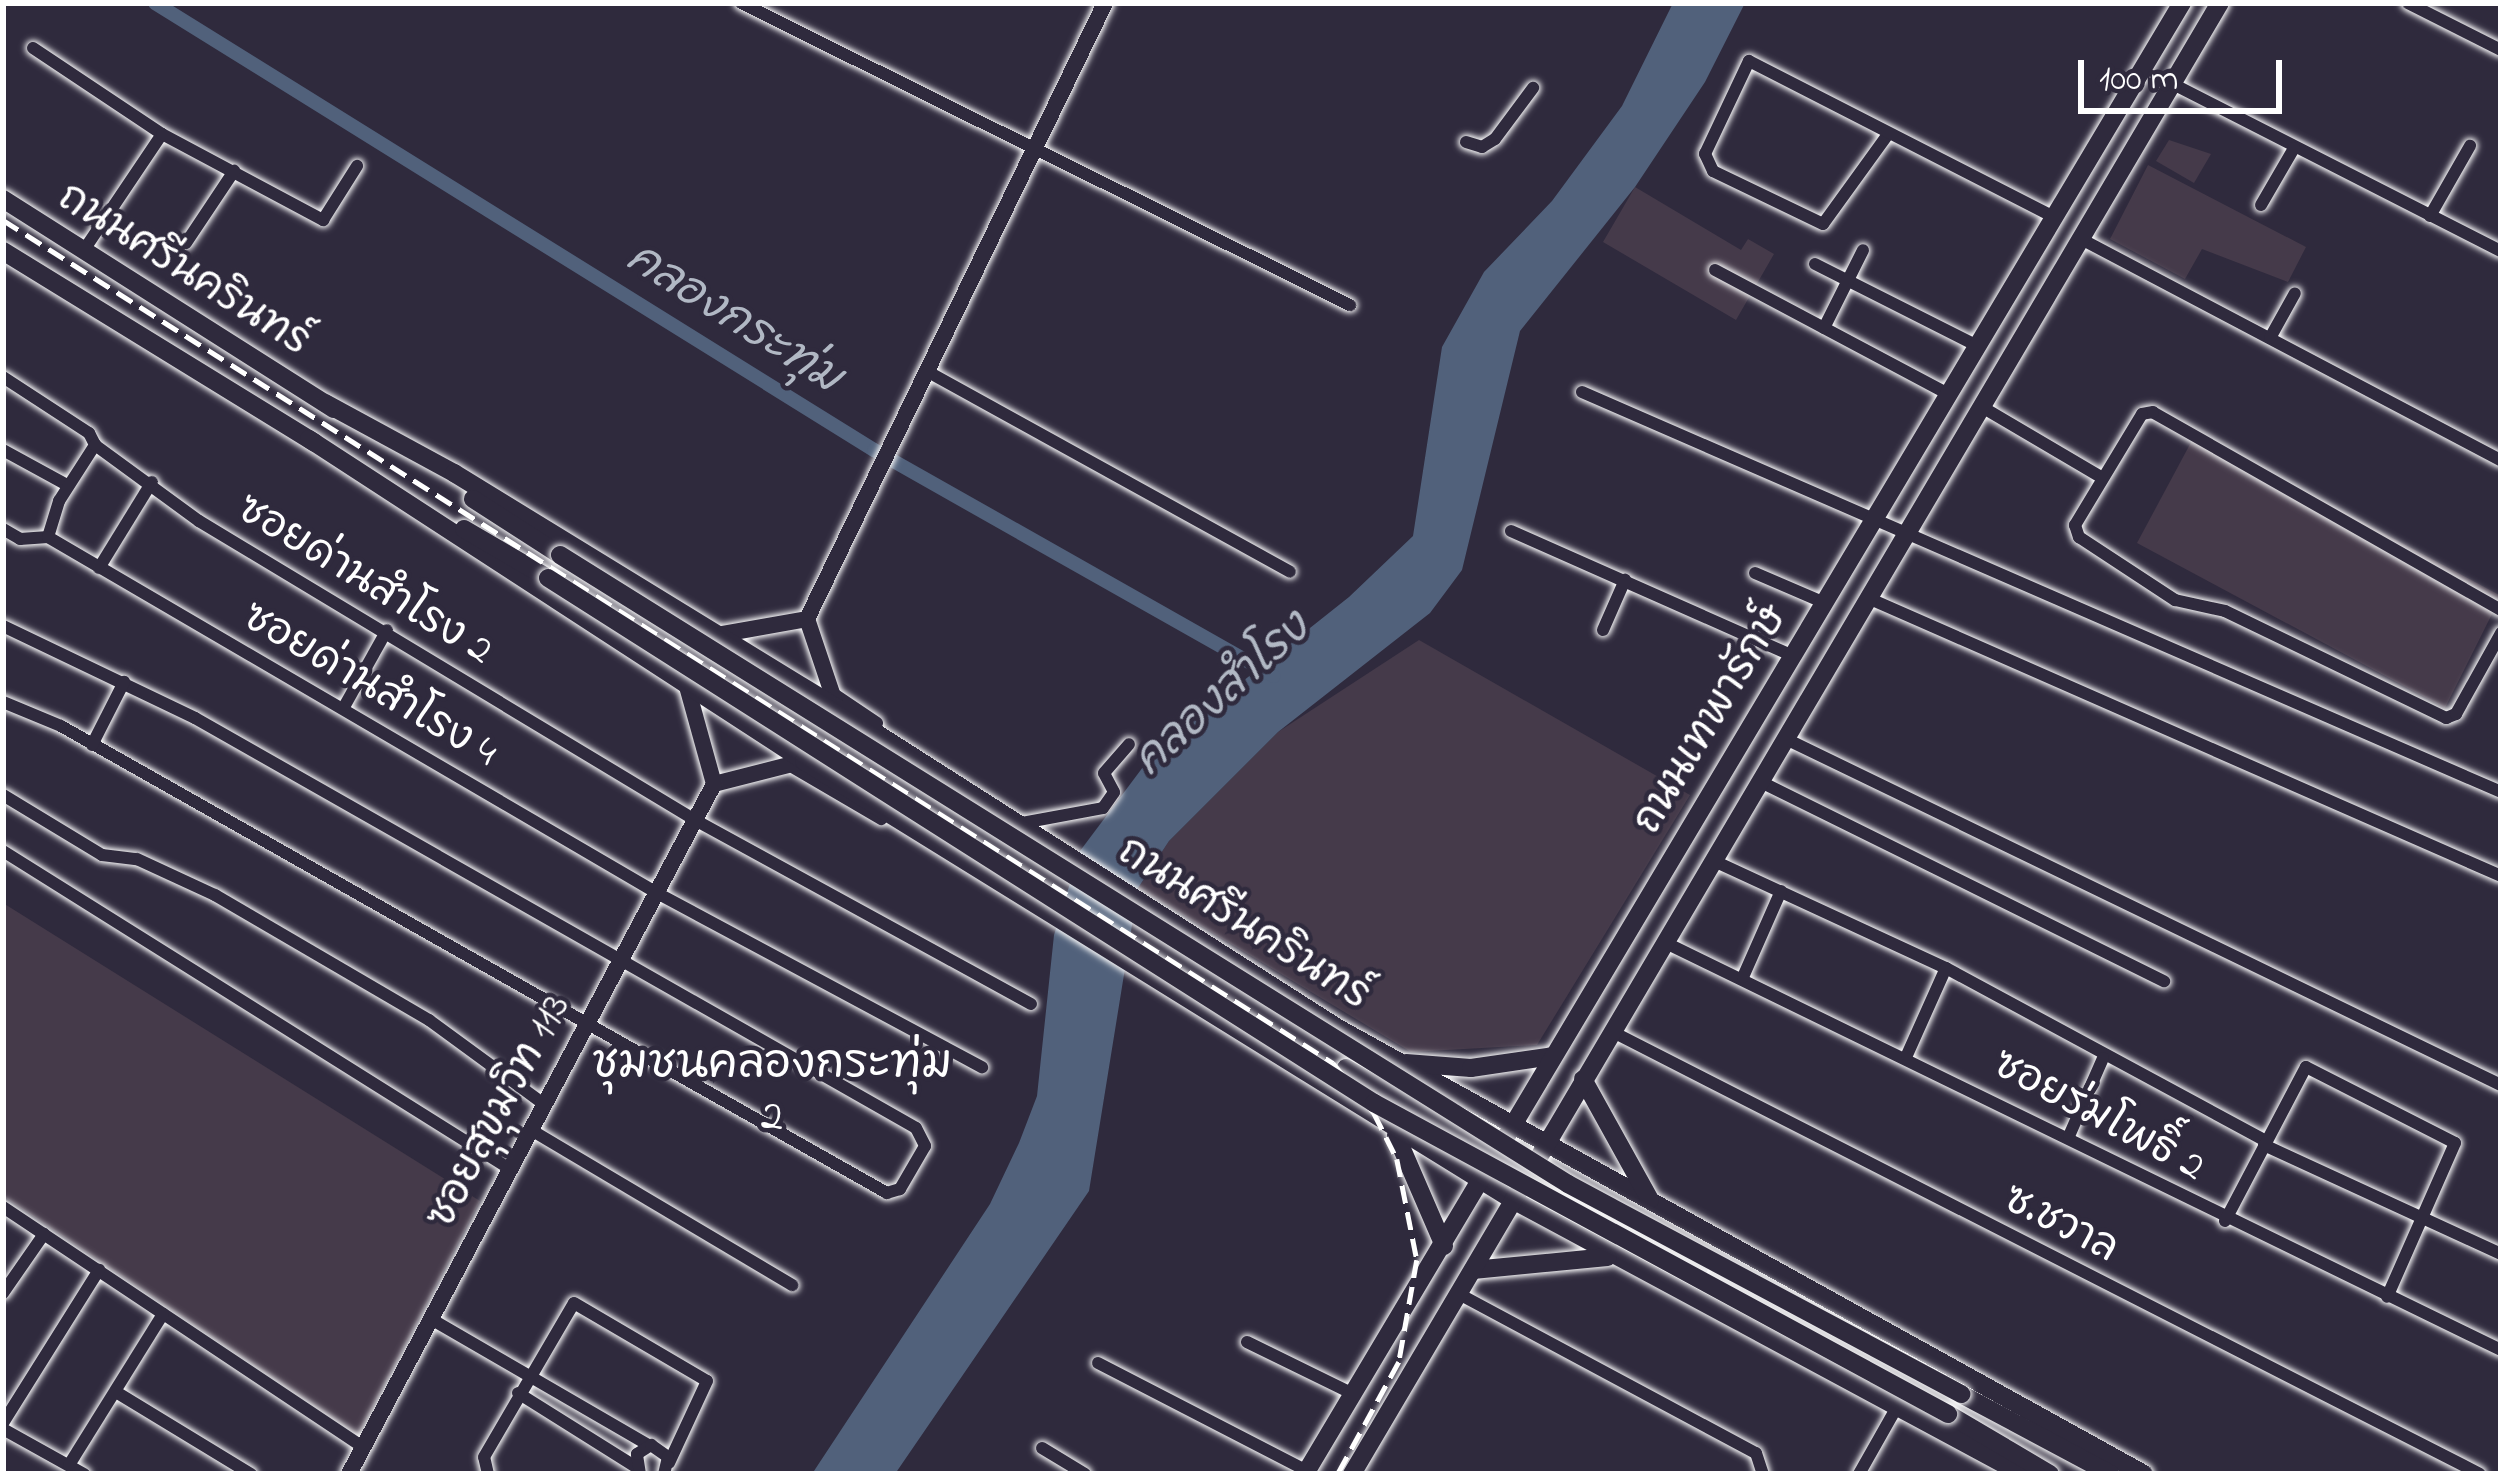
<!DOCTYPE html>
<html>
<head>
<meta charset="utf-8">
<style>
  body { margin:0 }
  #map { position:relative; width:2504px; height:1477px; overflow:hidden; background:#2f2a3d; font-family:"Indie Flower","Playpen Sans Thai",sans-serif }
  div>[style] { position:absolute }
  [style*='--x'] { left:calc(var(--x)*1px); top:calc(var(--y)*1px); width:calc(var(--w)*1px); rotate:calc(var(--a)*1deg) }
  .built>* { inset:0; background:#453a4a }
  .water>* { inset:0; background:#51617b }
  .canal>* { height:14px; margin:-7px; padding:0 7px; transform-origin:7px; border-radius:7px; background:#51617b }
  .roads { filter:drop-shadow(0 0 3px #fff) drop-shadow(0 0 3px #fff) }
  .street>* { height:12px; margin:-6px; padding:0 6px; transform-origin:6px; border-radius:6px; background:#2f2a3d }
  .secondary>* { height:16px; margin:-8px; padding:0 8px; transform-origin:8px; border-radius:8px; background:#2f2a3d }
  .primary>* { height:18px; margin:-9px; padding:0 9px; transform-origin:9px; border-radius:9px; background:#2f2a3d }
  .rail>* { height:4.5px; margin-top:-2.25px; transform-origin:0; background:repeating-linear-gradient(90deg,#fff 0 18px,transparent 0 27px) }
  .bridges { filter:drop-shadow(0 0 3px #fff) drop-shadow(0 0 3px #fff) }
  .primary-bridge>* { height:18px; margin:-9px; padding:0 9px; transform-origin:9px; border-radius:9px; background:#2f2a3d }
  span { translate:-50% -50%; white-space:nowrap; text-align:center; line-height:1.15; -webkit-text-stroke:9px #2f2a3d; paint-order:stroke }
  .street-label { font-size:42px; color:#fff }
  .water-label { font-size:45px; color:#b1b8c4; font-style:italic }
  .neighbourhood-label { font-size:45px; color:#fff }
  .frame { position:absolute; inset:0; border:6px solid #fff; pointer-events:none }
  .scale { position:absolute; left:2078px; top:60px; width:204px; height:54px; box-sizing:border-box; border:6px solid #fff; border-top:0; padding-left:15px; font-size:36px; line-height:42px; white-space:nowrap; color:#fff; -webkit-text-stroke:9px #2f2a3d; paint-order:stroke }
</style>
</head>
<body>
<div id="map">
  <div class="built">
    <div style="clip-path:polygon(2169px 140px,2211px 154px,2194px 183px,2156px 161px)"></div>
    <div style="clip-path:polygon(2148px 165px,2306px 247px,2288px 282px,2202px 249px,2185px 279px,2110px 239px)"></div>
    <div style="clip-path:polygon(1635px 187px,1741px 250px,1748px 239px,1774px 254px,1736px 320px,1603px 242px)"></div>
    <div style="clip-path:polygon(2196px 433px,2501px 596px,2445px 708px,2137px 543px)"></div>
    <div style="clip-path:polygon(1419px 640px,1690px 795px,1537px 1045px,1411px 1052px,1138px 888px,1169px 841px,1278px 732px)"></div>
    <div style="clip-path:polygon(3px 903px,480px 1201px,358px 1436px,3px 1196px)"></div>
  </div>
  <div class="water">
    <div style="clip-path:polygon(1673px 3px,1745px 3px,1705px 82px,1635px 187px,1520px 331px,1462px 570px,1430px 613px,1278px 732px,1169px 841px,1138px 888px,1089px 1191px,895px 1474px,812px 1474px,990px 1204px,1019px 1143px,1037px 1096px,1054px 935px,1080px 851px,1155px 751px,1349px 597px,1413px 536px,1442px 347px,1484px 272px,1552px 201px,1622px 106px)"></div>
  </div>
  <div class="canal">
    <div style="--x:155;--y:3;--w:847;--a:31.87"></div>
    <div style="--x:874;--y:450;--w:459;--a:29.5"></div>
  </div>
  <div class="roads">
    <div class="street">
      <div style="--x:741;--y:3;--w:680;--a:26.38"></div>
      <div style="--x:2408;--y:3;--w:104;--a:26.8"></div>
      <div style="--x:33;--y:48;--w:155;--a:33.7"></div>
      <div style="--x:162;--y:134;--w:140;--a:123.9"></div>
      <div style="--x:2173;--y:84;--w:368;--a:27"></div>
      <div style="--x:162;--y:134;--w:183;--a:28.1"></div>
      <div style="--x:323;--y:220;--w:64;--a:-57.8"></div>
      <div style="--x:1886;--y:137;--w:107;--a:125.9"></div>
      <div style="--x:1823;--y:224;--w:122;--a:-154.3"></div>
      <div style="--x:1713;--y:171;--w:19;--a:-115"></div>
      <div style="--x:1705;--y:154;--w:103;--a:-64.7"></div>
      <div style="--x:1749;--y:61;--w:345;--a:27.1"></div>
      <div style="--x:1466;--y:142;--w:17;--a:17"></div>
      <div style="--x:1482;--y:147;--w:15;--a:-32"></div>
      <div style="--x:1495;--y:139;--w:64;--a:-53.3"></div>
      <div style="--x:2261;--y:205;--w:66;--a:-59.9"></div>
      <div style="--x:2430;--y:216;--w:81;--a:-60.3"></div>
      <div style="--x:2083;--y:240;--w:472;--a:27.8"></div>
      <div style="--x:186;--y:243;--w:87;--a:-56.3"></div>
      <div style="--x:1815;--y:264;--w:184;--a:26.8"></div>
      <div style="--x:1715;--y:270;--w:266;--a:28"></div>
      <div style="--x:1824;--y:328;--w:87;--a:-63.4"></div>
      <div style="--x:2270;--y:338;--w:51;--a:-60.9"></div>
      <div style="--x:930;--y:373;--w:411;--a:28.9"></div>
      <div style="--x:3;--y:377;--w:103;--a:33.1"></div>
      <div style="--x:89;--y:433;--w:13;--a:63"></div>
      <div style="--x:1582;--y:392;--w:1002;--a:23.52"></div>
      <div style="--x:1982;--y:407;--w:138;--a:30.5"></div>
      <div style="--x:3;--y:450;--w:73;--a:28.7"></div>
      <div style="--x:3;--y:529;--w:20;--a:30"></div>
      <div style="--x:20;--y:539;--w:28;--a:-4"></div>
      <div style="--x:1511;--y:531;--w:308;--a:23.9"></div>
      <div style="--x:48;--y:537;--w:38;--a:-73"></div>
      <div style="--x:59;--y:501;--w:67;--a:-57.3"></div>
      <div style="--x:95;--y:445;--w:129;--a:36.2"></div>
      <div style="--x:199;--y:521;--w:579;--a:31.08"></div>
      <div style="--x:695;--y:820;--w:383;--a:28.7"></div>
      <div style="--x:48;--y:537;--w:705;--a:30.31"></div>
      <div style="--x:657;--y:893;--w:369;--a:28.2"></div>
      <div style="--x:99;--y:568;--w:101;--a:-58.4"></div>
      <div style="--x:1755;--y:573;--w:76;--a:23.2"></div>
      <div style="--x:1868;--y:598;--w:691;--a:23.71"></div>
      <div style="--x:2501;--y:610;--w:400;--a:-150.4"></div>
      <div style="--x:2153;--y:412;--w:11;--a:170"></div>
      <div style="--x:2142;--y:414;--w:130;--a:121.1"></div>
      <div style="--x:2075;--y:525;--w:13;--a:72"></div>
      <div style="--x:2079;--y:537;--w:115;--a:33.3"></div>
      <div style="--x:2175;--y:600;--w:51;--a:12.4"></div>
      <div style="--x:2225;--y:611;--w:246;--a:25.8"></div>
      <div style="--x:2446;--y:718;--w:11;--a:-22"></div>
      <div style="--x:2456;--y:714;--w:93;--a:-60.9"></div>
      <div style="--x:3;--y:626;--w:213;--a:25.6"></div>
      <div style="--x:195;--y:718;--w:829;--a:29.62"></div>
      <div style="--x:916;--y:1128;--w:20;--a:63"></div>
      <div style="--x:925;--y:1146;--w:50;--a:120.2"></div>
      <div style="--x:900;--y:1189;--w:14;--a:163"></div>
      <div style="--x:887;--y:1193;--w:949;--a:-150.52"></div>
      <div style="--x:61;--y:726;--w:63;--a:-157.5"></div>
      <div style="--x:1603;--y:630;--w:55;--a:-66.3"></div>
      <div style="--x:834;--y:694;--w:52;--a:34"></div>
      <div style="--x:344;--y:707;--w:88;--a:-60.8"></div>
      <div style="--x:1784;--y:738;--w:797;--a:25.83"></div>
      <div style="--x:92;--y:745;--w:71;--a:-63.1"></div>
      <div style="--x:789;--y:765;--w:107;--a:30.4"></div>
      <div style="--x:1759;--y:781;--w:452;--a:26.3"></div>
      <div style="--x:3;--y:795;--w:116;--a:31.2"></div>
      <div style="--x:102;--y:855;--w:35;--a:7"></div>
      <div style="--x:137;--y:859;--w:86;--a:24.8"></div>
      <div style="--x:215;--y:895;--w:248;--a:30.3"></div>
      <div style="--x:429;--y:1020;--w:144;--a:36.2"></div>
      <div style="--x:1022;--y:823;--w:82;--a:-10.5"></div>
      <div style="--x:1103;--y:808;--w:19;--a:-55"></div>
      <div style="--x:1114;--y:792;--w:21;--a:-118"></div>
      <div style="--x:1104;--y:773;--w:38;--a:-49"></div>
      <div style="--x:3;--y:851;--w:598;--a:32.1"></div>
      <div style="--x:1712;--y:860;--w:258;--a:24.8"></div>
      <div style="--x:1946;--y:968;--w:364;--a:28.4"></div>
      <div style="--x:1664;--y:942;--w:931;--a:25.99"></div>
      <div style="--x:1743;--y:977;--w:94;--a:-66.2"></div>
      <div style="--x:1611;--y:1031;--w:975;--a:27.01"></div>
      <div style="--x:1907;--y:1055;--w:95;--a:-65.9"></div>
      <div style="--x:531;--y:1130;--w:304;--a:30.7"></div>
      <div style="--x:2069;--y:1136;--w:85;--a:-66.4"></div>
      <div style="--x:2264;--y:1145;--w:261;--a:24.7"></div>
      <div style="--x:3;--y:1207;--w:433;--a:33.7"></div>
      <div style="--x:2225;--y:1221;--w:174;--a:-62.3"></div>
      <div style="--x:2306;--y:1067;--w:167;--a:27"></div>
      <div style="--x:2455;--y:1143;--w:168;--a:113.8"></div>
      <div style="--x:3;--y:1293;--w:72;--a:-55.2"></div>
      <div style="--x:1459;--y:1294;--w:337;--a:28.2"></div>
      <div style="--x:1756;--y:1453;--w:22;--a:72"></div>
      <div style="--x:431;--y:1319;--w:251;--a:30.1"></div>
      <div style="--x:1247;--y:1342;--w:118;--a:26.1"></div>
      <div style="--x:1098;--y:1363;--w:235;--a:27.3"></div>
      <div style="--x:116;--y:1392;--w:158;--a:31.3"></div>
      <div style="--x:518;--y:1393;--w:139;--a:32.1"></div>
      <div style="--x:3;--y:1423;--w:181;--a:-57.9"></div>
      <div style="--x:3;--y:1429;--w:93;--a:29.1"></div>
      <div style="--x:1042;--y:1448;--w:50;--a:31.2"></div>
      <div style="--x:69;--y:1465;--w:178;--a:-58.1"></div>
      <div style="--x:488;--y:1474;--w:17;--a:-103"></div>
      <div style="--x:484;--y:1457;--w:178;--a:-59.7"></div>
      <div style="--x:574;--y:1303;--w:154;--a:30.4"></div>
      <div style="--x:707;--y:1381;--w:90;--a:114.9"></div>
      <div style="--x:640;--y:1474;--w:20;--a:-99"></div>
      <div style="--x:637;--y:1454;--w:17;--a:-33"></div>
      <div style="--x:651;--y:1445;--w:21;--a:35"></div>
      <div style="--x:668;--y:1457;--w:17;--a:103"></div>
      <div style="--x:1859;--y:1474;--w:79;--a:-60.5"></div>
    </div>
    <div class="secondary">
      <div style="--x:717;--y:635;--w:91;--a:-10.1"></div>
      <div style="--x:837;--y:708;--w:94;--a:-108.6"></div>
      <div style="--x:807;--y:619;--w:684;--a:-64.18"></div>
      <div style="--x:714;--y:784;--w:93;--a:-14.3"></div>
      <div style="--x:349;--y:1474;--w:781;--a:-62.12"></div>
      <div style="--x:714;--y:784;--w:105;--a:-105.5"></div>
    </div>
    <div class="primary">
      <div style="--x:3;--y:199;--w:392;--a:32.4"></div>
      <div style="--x:3;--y:251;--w:366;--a:31.6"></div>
      <div style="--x:325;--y:403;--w:147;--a:28.5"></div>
      <div style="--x:454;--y:473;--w:449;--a:31.5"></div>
      <div style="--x:837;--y:708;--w:594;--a:32.57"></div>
      <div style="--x:1338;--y:1028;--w:921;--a:28.96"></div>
      <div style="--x:309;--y:439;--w:591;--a:33.04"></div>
      <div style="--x:804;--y:761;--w:834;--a:31.77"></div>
      <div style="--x:1513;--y:1200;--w:578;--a:28.29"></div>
      <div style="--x:473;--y:499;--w:103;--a:32.8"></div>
      <div style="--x:464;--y:529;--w:97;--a:30.3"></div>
      <div style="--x:1406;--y:1063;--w:65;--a:4.4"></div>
      <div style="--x:1471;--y:1068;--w:83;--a:-8.3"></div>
      <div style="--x:1346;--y:1068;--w:406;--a:29.7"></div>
      <div style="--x:1583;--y:1079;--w:138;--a:61"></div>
      <div style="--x:1396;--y:1135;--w:121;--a:66.6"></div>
      <div style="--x:1473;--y:1270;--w:135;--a:-5.5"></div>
      <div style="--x:1961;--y:1394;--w:170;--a:28.1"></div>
      <div style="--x:1948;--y:1414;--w:118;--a:30.5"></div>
      <div style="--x:1305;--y:1474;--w:1713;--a:-59.2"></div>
      <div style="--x:1352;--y:1474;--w:1708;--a:-59.46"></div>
    </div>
  </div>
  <div class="rail">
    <div style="--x:3;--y:220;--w:1575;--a:32.37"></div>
    <div style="--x:1333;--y:1063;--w:65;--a:50.6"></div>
    <div style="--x:1374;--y:1113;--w:51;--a:63.4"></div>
    <div style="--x:1397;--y:1159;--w:103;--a:78.8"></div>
    <div style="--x:1417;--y:1260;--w:104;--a:100"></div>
    <div style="--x:1399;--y:1362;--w:128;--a:118.6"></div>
  </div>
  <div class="bridges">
    <div class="primary-bridge">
      <div style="--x:560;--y:555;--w:1188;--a:31.96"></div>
      <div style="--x:1568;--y:1184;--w:446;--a:28.1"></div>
      <div style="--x:548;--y:578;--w:979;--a:32.44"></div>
      <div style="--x:1374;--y:1103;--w:653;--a:28.45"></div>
    </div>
  </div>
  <div class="street-label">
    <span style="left:183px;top:271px;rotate:32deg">ถนนศรีนครินทร์</span>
    <span style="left:364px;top:581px;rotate:31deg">ซอยด่านสำโรง 2</span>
    <span style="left:369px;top:686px;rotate:30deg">ซอยด่านสำโรง 4</span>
    <span style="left:1712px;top:720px;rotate:-59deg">ถนนเทพารักษ์</span>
    <span style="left:1243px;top:925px;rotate:32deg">ถนนศรีนครินทร์</span>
    <span style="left:500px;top:1112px;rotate:-62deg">ซอยสุขุมวิท 113</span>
    <span style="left:2098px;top:1117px;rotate:28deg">ซอยร่มโพธิ์ 2</span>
    <span style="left:2060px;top:1225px;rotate:27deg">ซ.ชวาล</span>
  </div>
  <div class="water-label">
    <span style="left:733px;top:320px;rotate:32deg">คลองกระทุ่ม</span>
    <span style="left:1223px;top:696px;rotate:-42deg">คลองสำโรง</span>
  </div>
  <div class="neighbourhood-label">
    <span style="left:772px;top:1093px">ชุมชนคลองกระทุ่ม<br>2</span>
  </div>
  <div class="frame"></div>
  <div class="scale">100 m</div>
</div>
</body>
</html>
